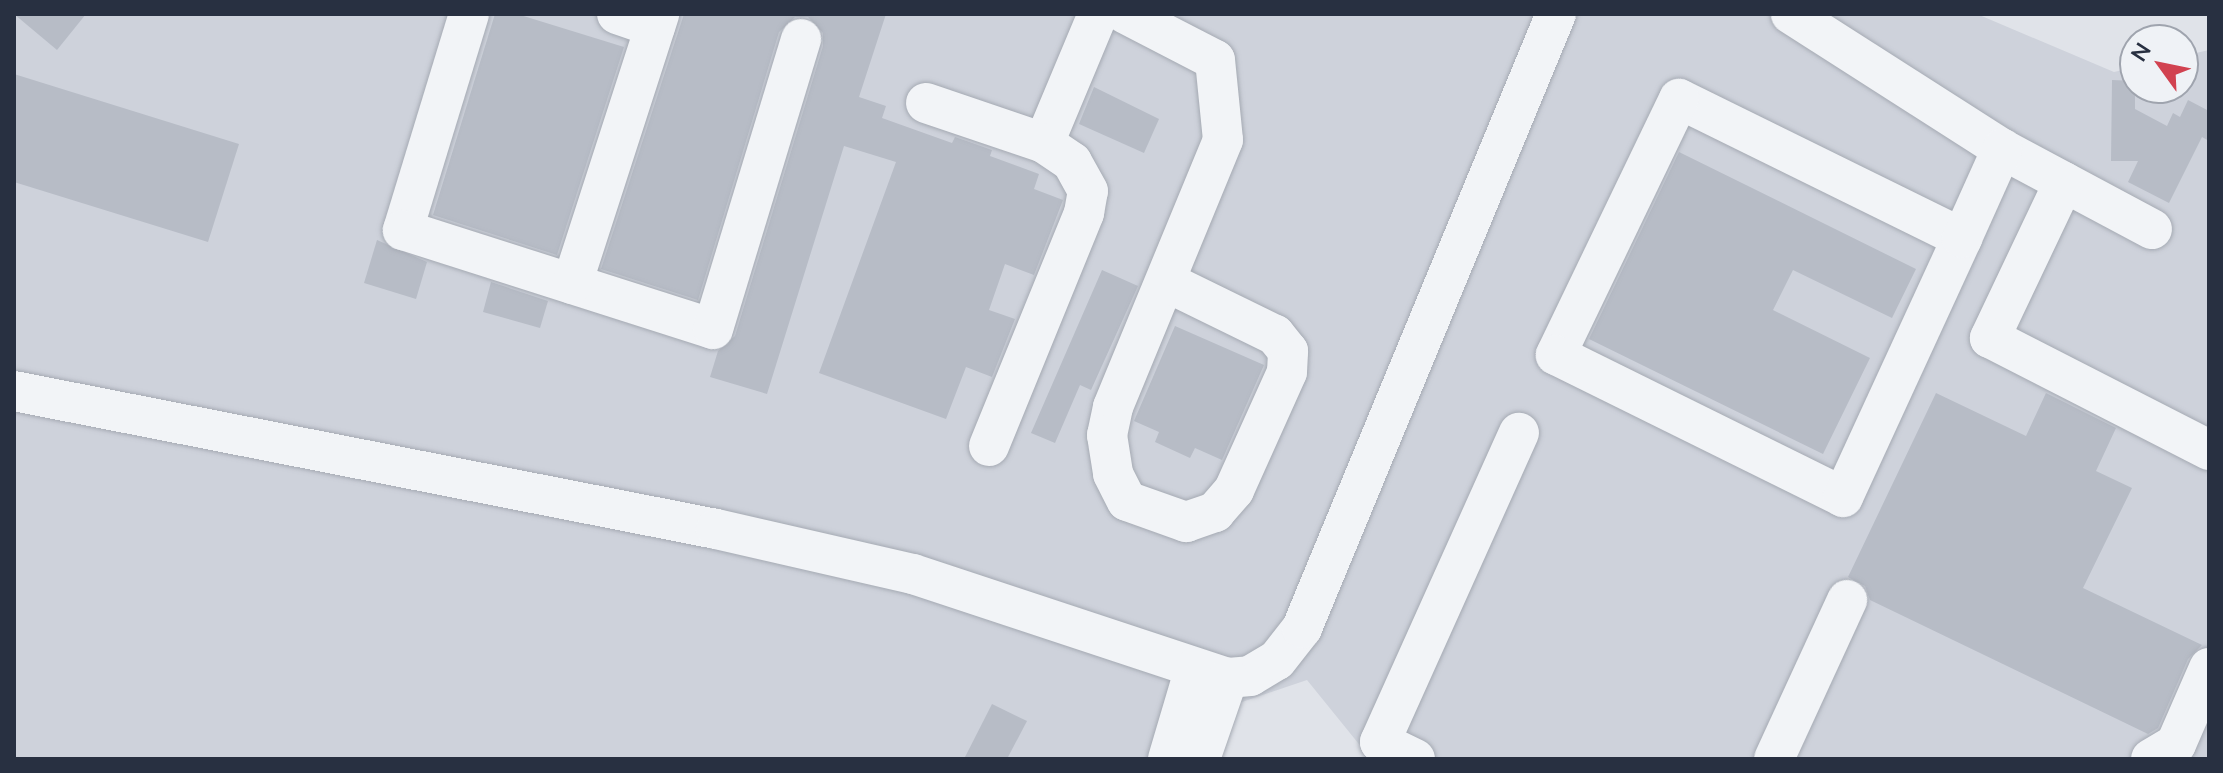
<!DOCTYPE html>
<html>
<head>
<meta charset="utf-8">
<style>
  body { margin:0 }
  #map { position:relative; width:2223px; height:773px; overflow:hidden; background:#e0e3e9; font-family:Mulish,sans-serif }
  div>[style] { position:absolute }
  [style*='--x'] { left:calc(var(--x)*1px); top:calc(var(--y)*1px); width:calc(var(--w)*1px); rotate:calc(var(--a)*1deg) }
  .built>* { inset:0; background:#ced2db }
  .building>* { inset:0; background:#b7bcc6 }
  .roads { filter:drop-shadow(0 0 2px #a5aab3) drop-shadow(0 0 2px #a5aab3) }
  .minor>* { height:40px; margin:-20px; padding:0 20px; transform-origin:20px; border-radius:20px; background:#f2f4f7 }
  span { translate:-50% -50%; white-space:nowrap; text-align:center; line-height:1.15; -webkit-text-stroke:8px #eff2f6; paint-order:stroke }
  .frame { position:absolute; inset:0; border:16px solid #283041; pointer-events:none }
  .north { position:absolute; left:2119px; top:24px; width:80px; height:80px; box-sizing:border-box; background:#eff2f6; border:2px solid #9fa4ae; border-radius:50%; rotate:303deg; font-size:22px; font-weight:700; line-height:32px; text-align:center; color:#283041 }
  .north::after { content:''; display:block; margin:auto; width:28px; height:36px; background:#d14250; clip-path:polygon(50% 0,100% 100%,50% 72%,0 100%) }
</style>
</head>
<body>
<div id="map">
  <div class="built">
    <div style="clip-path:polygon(14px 14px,1977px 14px,2114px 72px,2135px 67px,2135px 88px,2183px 88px,2183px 56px,2209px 50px,2209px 759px,1371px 759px,1307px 680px,1239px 703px,1218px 759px,14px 759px)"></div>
  </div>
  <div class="building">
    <div style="clip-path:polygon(14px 14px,86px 14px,57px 50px)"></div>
    <div style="clip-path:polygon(495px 14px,517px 14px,624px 47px,557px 255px,433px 215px)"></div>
    <div style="clip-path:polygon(684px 14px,886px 14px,859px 97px,886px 106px,882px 118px,952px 143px,955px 137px,992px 150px,990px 156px,1039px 174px,1034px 189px,1063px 200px,1034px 275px,1005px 264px,989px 310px,1015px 319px,992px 377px,966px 367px,946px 419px,819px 373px,896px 162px,844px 146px,767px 394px,710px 377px,718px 351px,735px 336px,823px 46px,823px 33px,808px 17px,795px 17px,779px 32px,698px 300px,601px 269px)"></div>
    <div style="clip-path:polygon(14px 74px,239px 144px,208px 242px,14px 182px)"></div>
    <div style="clip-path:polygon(2112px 80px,2135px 81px,2135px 109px,2167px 126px,2173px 113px,2180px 117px,2188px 100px,2209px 111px,2209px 141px,2202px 137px,2169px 203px,2128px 182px,2138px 161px,2111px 161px)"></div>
    <div style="clip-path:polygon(1094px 87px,1159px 119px,1144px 153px,1079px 124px)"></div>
    <div style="clip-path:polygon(1679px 152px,1916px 269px,1892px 318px,1793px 270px,1773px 310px,1870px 358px,1823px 454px,1589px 339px)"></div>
    <div style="clip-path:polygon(377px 240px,427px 262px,416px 299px,364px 283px)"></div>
    <div style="clip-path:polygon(1102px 270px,1138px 286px,1091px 390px,1080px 385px,1055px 443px,1031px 433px)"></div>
    <div style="clip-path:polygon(491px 282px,548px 301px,540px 328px,483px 312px)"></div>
    <div style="clip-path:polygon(1175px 326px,1264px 365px,1222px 460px,1195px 448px,1190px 458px,1155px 442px,1159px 432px,1134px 421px)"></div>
    <div style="clip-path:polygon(1936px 393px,2026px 436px,2046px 393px,2116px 428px,2096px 471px,2132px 488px,2083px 588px,2202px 645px,2188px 659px,2158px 728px,2148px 734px,1870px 600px,1865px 586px,1848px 577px)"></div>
    <div style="clip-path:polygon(992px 704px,1027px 721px,1007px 759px,964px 759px)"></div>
  </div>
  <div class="roads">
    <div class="minor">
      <div style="--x:469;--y:14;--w:226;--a:107"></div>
      <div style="--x:403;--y:230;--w:325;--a:17.7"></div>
      <div style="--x:713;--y:329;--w:303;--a:-73.1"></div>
      <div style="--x:617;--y:14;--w:40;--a:18.9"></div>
      <div style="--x:1126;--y:14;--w:100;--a:27.3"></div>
      <div style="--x:1215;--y:60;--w:80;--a:84.3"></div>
      <div style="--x:1223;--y:140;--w:289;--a:112.4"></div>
      <div style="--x:1113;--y:407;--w:29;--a:102"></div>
      <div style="--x:1107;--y:435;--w:39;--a:81"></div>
      <div style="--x:1113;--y:474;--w:30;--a:63"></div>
      <div style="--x:1127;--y:501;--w:63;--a:19.6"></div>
      <div style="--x:1186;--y:522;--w:31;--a:-19"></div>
      <div style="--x:1215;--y:512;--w:29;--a:-49"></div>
      <div style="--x:1234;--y:490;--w:129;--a:-65.8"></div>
      <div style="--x:1287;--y:372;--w:21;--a:-87"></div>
      <div style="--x:1288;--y:351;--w:21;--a:-129"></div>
      <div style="--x:1275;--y:335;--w:120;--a:-153.9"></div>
      <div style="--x:1791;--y:14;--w:250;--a:32.6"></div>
      <div style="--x:2002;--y:149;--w:170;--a:28.1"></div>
      <div style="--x:926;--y:103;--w:125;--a:18.7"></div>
      <div style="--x:1044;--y:143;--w:140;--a:-67.3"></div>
      <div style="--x:2064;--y:182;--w:173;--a:115.4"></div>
      <div style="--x:1990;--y:338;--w:246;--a:27.1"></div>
      <div style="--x:1962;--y:238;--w:315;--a:-153.8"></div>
      <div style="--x:1679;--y:99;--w:284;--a:115.7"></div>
      <div style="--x:1556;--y:355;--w:320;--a:26.3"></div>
      <div style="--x:1843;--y:497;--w:285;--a:-65.3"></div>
      <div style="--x:1962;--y:238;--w:98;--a:-65.8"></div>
      <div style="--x:572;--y:284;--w:284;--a:-72.1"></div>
      <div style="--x:14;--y:391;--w:715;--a:11.12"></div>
      <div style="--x:716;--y:529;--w:202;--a:12.9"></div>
      <div style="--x:913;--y:574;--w:332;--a:18.3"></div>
      <div style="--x:1228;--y:678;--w:22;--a:-5"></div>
      <div style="--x:1250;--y:676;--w:31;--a:-31"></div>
      <div style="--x:1277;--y:660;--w:41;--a:-52"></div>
      <div style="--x:1302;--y:628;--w:664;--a:-67.53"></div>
      <div style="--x:989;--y:446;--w:252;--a:-67.8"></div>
      <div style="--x:1084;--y:213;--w:22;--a:-80"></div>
      <div style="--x:1088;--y:191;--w:33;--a:-119"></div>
      <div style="--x:1072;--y:162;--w:34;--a:-146"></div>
      <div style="--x:1168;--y:759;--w:95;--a:-73.5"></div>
      <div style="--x:1200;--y:759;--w:86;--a:-70.9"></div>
      <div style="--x:1415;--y:759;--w:39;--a:-154"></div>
      <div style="--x:1380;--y:742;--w:339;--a:-65.8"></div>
      <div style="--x:1774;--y:759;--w:175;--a:-65.3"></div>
      <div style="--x:2151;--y:759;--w:29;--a:-31"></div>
      <div style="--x:2176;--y:744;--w:83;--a:-66.5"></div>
    </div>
  </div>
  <div class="frame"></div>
  <div class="north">N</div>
</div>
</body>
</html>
